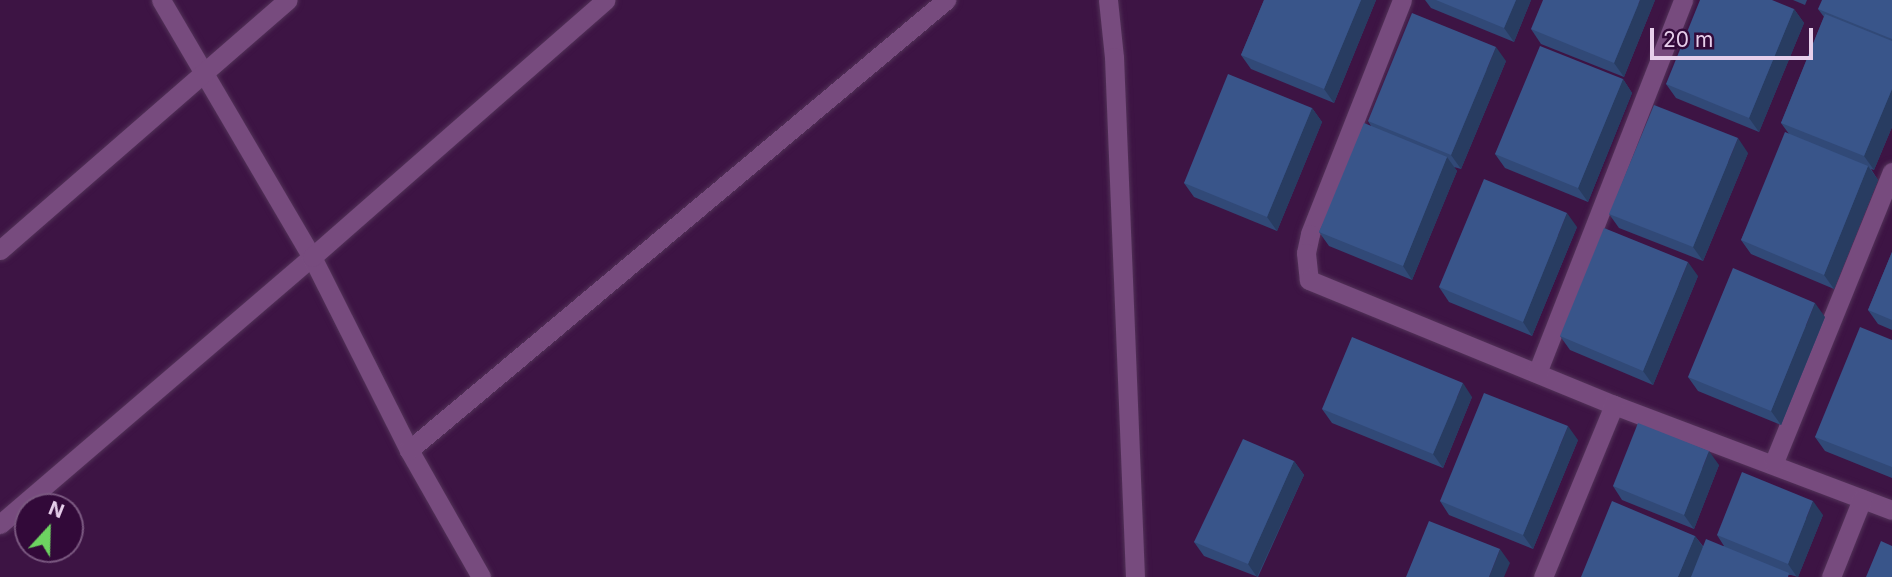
<!DOCTYPE html>
<html>
<head>
<meta charset="utf-8">
<style>
  body { margin:0 }
  #map { position:relative; width:1892px; height:577px; overflow:hidden; background:#3d1444; font-family:Inter,sans-serif }
  div>[style] { position:absolute }
  [style*='--x'] { left:calc(var(--x)*1px); top:calc(var(--y)*1px); width:calc(var(--w)*1px); rotate:calc(var(--a)*1deg) }
  .roads { filter:drop-shadow(0 0 2px #523258) drop-shadow(0 0 2px #523258) }
  .service>* { height:19px; margin:-9.5px; padding:0 9.5px; transform-origin:9.5px; border-radius:9.5px; background:#774b7e }
  .minor>* { height:19px; margin:-9.5px; padding:0 9.5px; transform-origin:9.5px; border-radius:9.5px; background:#774b7e }
  .wall>* { inset:0; background:#314977 }
  .shaded-wall>* { inset:0; background:#283c61 }
  .building>* { inset:0; background:#39558a }
  span { translate:-50% -50%; white-space:nowrap; text-align:center; line-height:1.15; -webkit-text-stroke:5px #320939; paint-order:stroke }
  .north { position:absolute; left:14px; top:493px; width:70px; height:70px; box-sizing:border-box; background:#320939; border:2px solid #7a5880; border-radius:50%; rotate:22deg; font-size:19px; font-weight:700; line-height:28px; text-align:center; color:#e7cfeb }
  .north::after { content:''; display:block; margin:auto; width:24px; height:32px; background:#6dd361; clip-path:polygon(50% 0,100% 100%,50% 72%,0 100%) }
  .scale { position:absolute; left:1650px; top:28px; width:163px; height:32px; box-sizing:border-box; border:4px solid #e7cfeb; border-top:0; padding-left:9px; font-size:21px; line-height:24px; white-space:nowrap; color:#e7cfeb; -webkit-text-stroke:5px #320939; paint-order:stroke }
</style>
</head>
<body>
<div id="map">
  <div class="roads">
    <div class="service">
      <div style="--x:0;--y:524;--w:411;--a:-40.6"></div>
    </div>
    <div class="minor">
      <div style="--x:161;--y:0;--w:298;--a:59.6"></div>
      <div style="--x:312;--y:257;--w:216;--a:63.3"></div>
      <div style="--x:409;--y:450;--w:146;--a:60.4"></div>
      <div style="--x:1108;--y:0;--w:57;--a:84"></div>
      <div style="--x:1114;--y:57;--w:520;--a:87.69"></div>
      <div style="--x:1402;--y:0;--w:251;--a:111.5"></div>
      <div style="--x:1310;--y:234;--w:19;--a:102"></div>
      <div style="--x:1306;--y:253;--w:27;--a:84"></div>
      <div style="--x:1309;--y:280;--w:330;--a:22.3"></div>
      <div style="--x:1614;--y:405;--w:297;--a:20.7"></div>
      <div style="--x:0;--y:250;--w:381;--a:-41"></div>
      <div style="--x:312;--y:257;--w:390;--a:-41.2"></div>
      <div style="--x:1537;--y:373;--w:401;--a:-68.6"></div>
      <div style="--x:409;--y:450;--w:701;--a:-39.96"></div>
      <div style="--x:1774;--y:462;--w:313;--a:-67.9"></div>
      <div style="--x:1543;--y:577;--w:186;--a:-67.6"></div>
      <div style="--x:1831;--y:577;--w:84;--a:-68.3"></div>
    </div>
  </div>
  <div class="wall">
    <div style="clip-path:polygon(1264px 0,1376px 0,1334px 103px,1251px 69px,1241px 55px)"></div>
    <div style="clip-path:polygon(1425px 0,1531px 0,1514px 42px,1431px 8px)"></div>
    <div style="clip-path:polygon(1655px 0,1624px 77px,1541px 44px,1531px 29px)"></div>
    <div style="clip-path:polygon(1793px 0,1807px 0,1805px 5px)"></div>
    <div style="clip-path:polygon(1892px 0,1892px 127px,1874px 170px,1871px 169px,1878px 180px,1834px 289px,1751px 254px,1741px 240px,1789px 134px,1781px 123px,1824px 17px,1818px 9px)"></div>
    <div style="clip-path:polygon(1794px 9px,1804px 23px,1759px 132px,1676px 98px,1666px 84px)"></div>
    <div style="clip-path:polygon(1506px 61px,1461px 169px,1454px 167px,1457px 171px,1412px 280px,1329px 246px,1319px 232px,1371px 126px,1368px 121px)"></div>
    <div style="clip-path:polygon(1623px 79px,1632px 93px,1588px 202px,1505px 168px,1495px 154px)"></div>
    <div style="clip-path:polygon(1312px 108px,1322px 122px,1277px 231px,1194px 197px,1184px 183px)"></div>
    <div style="clip-path:polygon(1748px 153px,1703px 261px,1619px 228px,1609px 214px)"></div>
    <div style="clip-path:polygon(1577px 227px,1532px 336px,1449px 302px,1439px 287px)"></div>
    <div style="clip-path:polygon(1892px 252px,1892px 330px,1878px 324px,1868px 310px)"></div>
    <div style="clip-path:polygon(1698px 276px,1653px 385px,1570px 350px,1560px 336px)"></div>
    <div style="clip-path:polygon(1825px 317px,1781px 425px,1698px 391px,1688px 377px)"></div>
    <div style="clip-path:polygon(1892px 340px,1892px 478px,1825px 451px,1815px 437px)"></div>
    <div style="clip-path:polygon(1472px 397px,1443px 468px,1332px 423px,1322px 409px)"></div>
    <div style="clip-path:polygon(1578px 440px,1533px 549px,1449px 515px,1440px 501px)"></div>
    <div style="clip-path:polygon(1294px 461px,1304px 475px,1258px 577px,1204px 556px,1194px 542px)"></div>
    <div style="clip-path:polygon(1719px 465px,1694px 529px,1622px 500px,1613px 486px)"></div>
    <div style="clip-path:polygon(1823px 515px,1798px 577px,1791px 575px,1581px 577px,1695px 536px,1703px 546px,1724px 546px,1717px 535px)"></div>
  </div>
  <div class="shaded-wall">
    <div style="clip-path:polygon(1361px 0,1376px 0,1334px 103px,1324px 89px)"></div>
    <div style="clip-path:polygon(1516px 0,1531px 0,1514px 42px,1504px 28px)"></div>
    <div style="clip-path:polygon(1640px 0,1655px 0,1624px 77px,1614px 63px)"></div>
    <div style="clip-path:polygon(1794px 9px,1804px 23px,1759px 132px,1749px 118px)"></div>
    <div style="clip-path:polygon(1496px 47px,1506px 61px,1461px 169px,1451px 155px)"></div>
    <div style="clip-path:polygon(1623px 79px,1632px 93px,1588px 202px,1578px 188px)"></div>
    <div style="clip-path:polygon(1892px 89px,1892px 127px,1874px 170px,1864px 156px)"></div>
    <div style="clip-path:polygon(1312px 108px,1322px 122px,1277px 231px,1267px 217px)"></div>
    <div style="clip-path:polygon(1738px 138px,1748px 153px,1703px 261px,1693px 247px)"></div>
    <div style="clip-path:polygon(1447px 157px,1457px 171px,1412px 280px,1403px 266px)"></div>
    <div style="clip-path:polygon(1868px 166px,1878px 180px,1834px 289px,1824px 275px)"></div>
    <div style="clip-path:polygon(1567px 213px,1577px 227px,1532px 336px,1523px 322px)"></div>
    <div style="clip-path:polygon(1688px 262px,1698px 276px,1653px 385px,1643px 371px)"></div>
    <div style="clip-path:polygon(1815px 303px,1825px 317px,1781px 425px,1771px 411px)"></div>
    <div style="clip-path:polygon(1463px 383px,1472px 397px,1443px 468px,1433px 454px)"></div>
    <div style="clip-path:polygon(1568px 426px,1578px 440px,1533px 549px,1523px 535px)"></div>
    <div style="clip-path:polygon(1709px 451px,1719px 465px,1694px 529px,1684px 515px)"></div>
    <div style="clip-path:polygon(1294px 461px,1304px 475px,1257px 577px,1248px 564px)"></div>
    <div style="clip-path:polygon(1813px 501px,1823px 515px,1798px 577px,1797px 577px,1788px 564px)"></div>
    <div style="clip-path:polygon(1695px 536px,1705px 550px,1694px 577px,1678px 577px)"></div>
    <div style="clip-path:polygon(1500px 549px,1510px 563px,1504px 577px,1489px 577px)"></div>
  </div>
  <div class="building">
    <div style="clip-path:polygon(1264px 0,1361px 0,1324px 89px,1241px 55px)"></div>
    <div style="clip-path:polygon(1436px 0,1516px 0,1504px 28px)"></div>
    <div style="clip-path:polygon(1543px 0,1640px 0,1614px 63px,1531px 29px)"></div>
    <div style="clip-path:polygon(1700px 0,1772px 0,1794px 9px,1749px 118px,1666px 84px)"></div>
    <div style="clip-path:polygon(1822px 0,1892px 0,1892px 39px,1818px 9px)"></div>
    <div style="clip-path:polygon(1412px 13px,1496px 47px,1451px 155px,1368px 121px)"></div>
    <div style="clip-path:polygon(1825px 14px,1892px 41px,1892px 89px,1864px 156px,1781px 123px)"></div>
    <div style="clip-path:polygon(1540px 46px,1623px 79px,1578px 188px,1495px 154px)"></div>
    <div style="clip-path:polygon(1228px 74px,1312px 108px,1267px 217px,1184px 183px)"></div>
    <div style="clip-path:polygon(1654px 105px,1738px 138px,1693px 247px,1609px 214px)"></div>
    <div style="clip-path:polygon(1364px 123px,1447px 157px,1403px 266px,1319px 232px)"></div>
    <div style="clip-path:polygon(1785px 132px,1868px 166px,1824px 275px,1741px 240px)"></div>
    <div style="clip-path:polygon(1484px 179px,1567px 213px,1523px 322px,1439px 287px)"></div>
    <div style="clip-path:polygon(1604px 228px,1688px 262px,1643px 371px,1560px 336px)"></div>
    <div style="clip-path:polygon(1892px 252px,1892px 320px,1868px 310px)"></div>
    <div style="clip-path:polygon(1733px 268px,1815px 303px,1771px 411px,1688px 377px)"></div>
    <div style="clip-path:polygon(1860px 327px,1892px 340px,1892px 467px,1815px 437px)"></div>
    <div style="clip-path:polygon(1352px 337px,1463px 383px,1433px 454px,1322px 409px)"></div>
    <div style="clip-path:polygon(1484px 393px,1568px 426px,1523px 535px,1440px 501px)"></div>
    <div style="clip-path:polygon(1638px 423px,1709px 451px,1684px 515px,1613px 486px)"></div>
    <div style="clip-path:polygon(1243px 439px,1294px 461px,1248px 564px,1194px 542px)"></div>
    <div style="clip-path:polygon(1742px 472px,1813px 501px,1788px 564px,1717px 535px)"></div>
    <div style="clip-path:polygon(1612px 501px,1695px 536px,1678px 577px,1581px 577px)"></div>
    <div style="clip-path:polygon(1429px 521px,1500px 549px,1489px 577px,1406px 577px)"></div>
    <div style="clip-path:polygon(1706px 539px,1789px 573px,1788px 577px,1691px 577px)"></div>
    <div style="clip-path:polygon(1881px 541px,1892px 546px,1892px 577px,1866px 577px)"></div>
  </div>
  <div class="north">N</div>
  <div class="scale">20 m</div>
</div>
</body>
</html>
